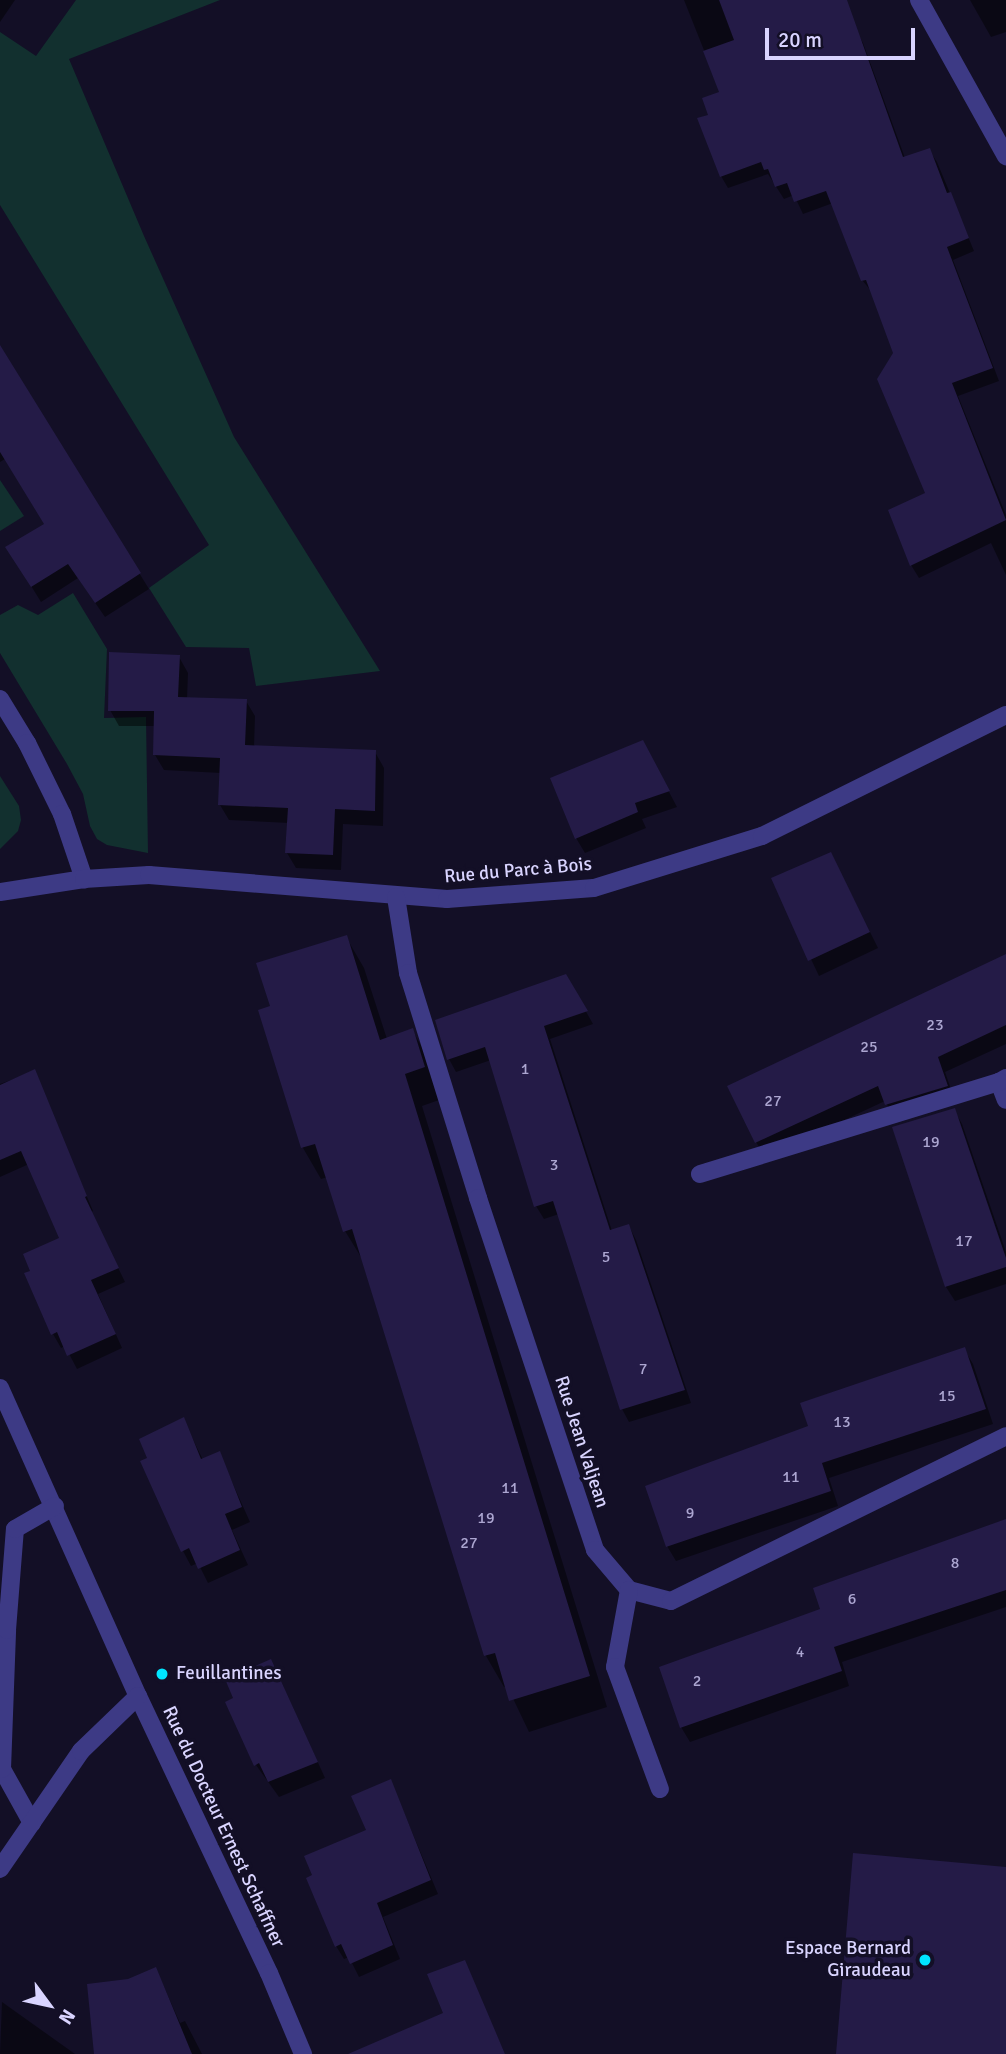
<!DOCTYPE html>
<html>
<head>
<meta charset="utf-8">
<style>
  body { margin:0 }
  #map { position:relative; width:1006px; height:2054px; overflow:hidden; background:#130f26; font-family:Signika,sans-serif }
  div>[style] { position:absolute }
  [style*='--x'] { left:calc(var(--x)*1px); top:calc(var(--y)*1px); width:calc(var(--w)*1px); rotate:calc(var(--a)*1deg) }
  .green>* { inset:0; background:#12302f }
  .shadow>* { inset:0; background:#0007 }
  .building>* { inset:0; background:#241b47 }
  .minor>* { height:18px; margin:-9px; padding:0 9px; transform-origin:9px; border-radius:9px; background:#3d3a85 }
  .dots>* { width:19px; height:19px; translate:-50% -50%; box-sizing:border-box; border:4px solid #130f26; border-radius:50% }
  span { translate:-50% -50%; white-space:nowrap; text-align:center; line-height:1.15; -webkit-text-stroke:7px #130f26; paint-order:stroke }
  .number-label { font-size:16px; color:#aca6d1 }
  .number-label span { -webkit-text-stroke-width:0 }
  .street-label { font-size:19px; color:#d9d4ff }
  .poi-label { font-size:19px; color:#d9d4ff }
  .left { translate:0 -50%; text-align:left }
  .right { translate:-100% -50%; text-align:right }
  .north { position:absolute; left:14px; top:1970px; width:70px; height:70px; -webkit-text-stroke:5px #130f26; paint-order:stroke; rotate:123deg; font-size:19px; font-weight:700; line-height:28px; text-align:center; color:#d9d4ff }
  .north::after { content:''; display:block; margin:auto; width:24px; height:32px; background:#d9d4ff; clip-path:polygon(50% 0,100% 100%,50% 72%,0 100%) }
  .scale { position:absolute; left:765px; top:28px; width:150px; height:32px; box-sizing:border-box; border:4px solid #d9d4ff; border-top:0; padding-left:9px; font-size:21px; line-height:24px; white-space:nowrap; color:#d9d4ff; -webkit-text-stroke:5px #130f26; paint-order:stroke }
</style>
</head>
<body>
<div id="map">
  <div class="green">
    <div style="clip-path:polygon(76px 0,220px 0,69px 59px,144px 236px,234px 437px,380px 671px,256px 686px,249px 648px,186px 647px,149px 588px,209px 545px,0 205px,0 32px,36px 56px)"></div>
    <div style="clip-path:polygon(0 480px,24px 516px,0 531px)"></div>
    <div style="clip-path:polygon(73px 593px,107px 649px,104px 718px,146px 717px,148px 853px,107px 845px,97px 839px,90px 826px,83px 794px,67px 764px,0 653px,0 615px,18px 605px,38px 615px)"></div>
    <div style="clip-path:polygon(0 776px,19px 806px,21px 820px,18px 831px,0 849px)"></div>
  </div>
  <div class="shadow">
    <div style="clip-path:polygon(0 0,15px 0,0 22px)"></div>
    <div style="clip-path:polygon(684px 0,839px 0,863px 43px,905px 158px,929px 150px,937px 162px,974px 251px,953px 260px,999px 381px,958px 396px,1006px 515px,1006px 575px,991px 543px,919px 578px,911px 565px,891px 511px,927px 494px,895px 354px,872px 292px,862px 280px,833px 203px,803px 214px,794px 195px,784px 199px,768px 174px,728px 188px,721px 176px,710px 116px,721px 93px)"></div>
    <div style="clip-path:polygon(970px 0,1006px 0,1006px 32px,991px 37px)"></div>
    <div style="clip-path:polygon(0 347px,149px 589px,105px 617px,78px 578px,41px 602px,17px 563px,46px 525px,5px 459px,0 462px)"></div>
    <div style="clip-path:polygon(179px 657px,188px 673px,187px 699px,246px 701px,255px 716px,254px 747px,375px 752px,384px 768px,383px 826px,343px 824px,341px 870px,296px 868px,287px 853px,289px 823px,229px 820px,220px 805px,221px 773px,164px 770px,155px 755px,156px 726px,119px 726px,110px 710px)"></div>
    <div style="clip-path:polygon(651px 758px,677px 807px,642px 819px,646px 828px,585px 853px,576px 838px)"></div>
    <div style="clip-path:polygon(839px 870px,878px 948px,819px 976px,773px 879px)"></div>
    <div style="clip-path:polygon(346px 937px,364px 968px,387px 1039px,412px 1030px,430px 1061px,442px 1099px,422px 1106px,607px 1707px,529px 1732px,507px 1686px,504px 1687px,486px 1656px,364px 1262px,345px 1231px,328px 1177px,321px 1179px,303px 1148px,260px 1011px,273px 1007px)"></div>
    <div style="clip-path:polygon(1006px 956px,1006px 1044px,945px 1072px,955px 1101px,895px 1119px,885px 1101px,765px 1157px,756px 1142px)"></div>
    <div style="clip-path:polygon(566px 976px,593px 1024px,550px 1039px,612px 1231px,629px 1226px,636px 1240px,691px 1403px,629px 1422px,622px 1409px,559px 1214px,544px 1219px,536px 1206px,491px 1060px,456px 1072px,449px 1059px)"></div>
    <div style="clip-path:polygon(34px 1072px,93px 1211px,91px 1212px,125px 1282px,98px 1294px,122px 1348px,77px 1369px,65px 1346px,61px 1348px,53px 1334px,33px 1272px,61px 1239px,29px 1164px,0 1177px,0 1084px)"></div>
    <div style="clip-path:polygon(954px 1110px,962px 1124px,1006px 1252px,1006px 1284px,955px 1301px,946px 1287px,894px 1128px)"></div>
    <div style="clip-path:polygon(964px 1349px,973px 1364px,993px 1424px,829px 1478px,838px 1506px,676px 1561px,667px 1546px)"></div>
    <div style="clip-path:polygon(183px 1419px,203px 1460px,219px 1453px,250px 1522px,232px 1530px,248px 1565px,208px 1583px,198px 1563px,191px 1566px,183px 1551px,149px 1459px)"></div>
    <div style="clip-path:polygon(1006px 1521px,1006px 1607px,842px 1662px,849px 1686px,690px 1742px,681px 1727px)"></div>
    <div style="clip-path:polygon(279px 1677px,325px 1778px,279px 1797px,256px 1765px,227px 1702px)"></div>
    <div style="clip-path:polygon(391px 1782px,438px 1894px,383px 1917px,400px 1959px,359px 1977px,349px 1957px,344px 1959px,336px 1946px,369px 1831px)"></div>
    <div style="clip-path:polygon(464px 1963px,505px 2054px,393px 2054px,445px 2014px)"></div>
    <div style="clip-path:polygon(156px 1969px,180px 2023px,185px 2021px,202px 2054px,96px 2054px,129px 1981px)"></div>
    <div style="clip-path:polygon(2px 2002px,75px 2054px,0 2054px)"></div>
  </div>
  <div class="building">
    <div style="clip-path:polygon(719px 0,847px 0,903px 157px,930px 148px,947px 193px,951px 192px,969px 238px,947px 247px,993px 368px,952px 383px,1006px 520px,910px 566px,888px 510px,925px 493px,877px 379px,893px 353px,866px 280px,861px 281px,826px 191px,794px 202px,787px 183px,775px 187px,768px 169px,764px 170px,761px 162px,720px 177px,697px 118px,708px 115px,702px 98px,719px 92px,703px 51px,734px 40px)"></div>
    <div style="clip-path:polygon(0 345px,141px 573px,95px 603px,68px 564px,31px 587px,5px 547px,44px 524px,0 452px)"></div>
    <div style="clip-path:polygon(109px 652px,180px 655px,178px 697px,247px 699px,245px 745px,376px 750px,375px 811px,335px 809px,333px 855px,285px 853px,288px 808px,218px 805px,220px 758px,153px 755px,154px 711px,108px 711px)"></div>
    <div style="clip-path:polygon(643px 740px,670px 791px,635px 803px,638px 812px,575px 839px,550px 778px)"></div>
    <div style="clip-path:polygon(831px 852px,870px 932px,808px 961px,771px 878px)"></div>
    <div style="clip-path:polygon(347px 935px,380px 1040px,413px 1028px,425px 1067px,405px 1074px,590px 1676px,509px 1701px,495px 1653px,484px 1656px,352px 1229px,343px 1232px,315px 1144px,301px 1148px,258px 1010px,270px 1006px,256px 963px)"></div>
    <div style="clip-path:polygon(1006px 954px,1006px 1025px,938px 1057px,948px 1086px,885px 1105px,878px 1086px,755px 1143px,727px 1086px)"></div>
    <div style="clip-path:polygon(566px 974px,588px 1011px,544px 1026px,610px 1230px,629px 1224px,685px 1390px,620px 1410px,553px 1201px,534px 1207px,485px 1047px,447px 1060px,435px 1020px)"></div>
    <div style="clip-path:polygon(35px 1069px,87px 1196px,85px 1197px,119px 1268px,91px 1280px,116px 1334px,67px 1356px,57px 1332px,51px 1335px,24px 1273px,30px 1271px,23px 1254px,59px 1238px,21px 1151px,0 1160px,0 1085px)"></div>
    <div style="clip-path:polygon(955px 1108px,1006px 1258px,1006px 1267px,945px 1287px,892px 1127px)"></div>
    <div style="clip-path:polygon(965px 1347px,986px 1409px,822px 1463px,831px 1491px,666px 1547px,645px 1486px,808px 1426px,800px 1403px)"></div>
    <div style="clip-path:polygon(184px 1417px,201px 1459px,220px 1451px,242px 1507px,225px 1514px,240px 1550px,198px 1569px,189px 1548px,181px 1552px,140px 1461px,147px 1458px,139px 1439px)"></div>
    <div style="clip-path:polygon(1006px 1519px,1006px 1590px,834px 1647px,842px 1671px,680px 1728px,659px 1667px,820px 1609px,813px 1588px)"></div>
    <div style="clip-path:polygon(271px 1659px,318px 1762px,268px 1782px,259px 1763px,254px 1766px,225px 1702px,233px 1698px,225px 1679px)"></div>
    <div style="clip-path:polygon(391px 1779px,431px 1880px,377px 1903px,393px 1945px,350px 1964px,341px 1944px,335px 1947px,306px 1878px,312px 1875px,304px 1856px,366px 1830px,351px 1796px)"></div>
    <div style="clip-path:polygon(853px 1853px,1006px 1867px,1006px 2054px,836px 2054px)"></div>
    <div style="clip-path:polygon(465px 1960px,505px 2054px,348px 2054px,443px 2013px,427px 1974px)"></div>
    <div style="clip-path:polygon(156px 1967px,192px 2054px,94px 2054px,87px 1984px,128px 1979px)"></div>
  </div>
  <div class="minor">
    <div style="--x:919;--y:0;--w:179;--a:60.9"></div>
    <div style="--x:0;--y:699;--w:52;--a:58.5"></div>
    <div style="--x:27;--y:743;--w:79;--a:63.8"></div>
    <div style="--x:62;--y:814;--w:69;--a:71.3"></div>
    <div style="--x:0;--y:892;--w:85;--a:-8.8"></div>
    <div style="--x:84;--y:879;--w:65;--a:-3.5"></div>
    <div style="--x:149;--y:875;--w:299;--a:4.6"></div>
    <div style="--x:447;--y:899;--w:147;--a:-4.3"></div>
    <div style="--x:594;--y:888;--w:176;--a:-17.2"></div>
    <div style="--x:762;--y:836;--w:272;--a:-26.4"></div>
    <div style="--x:396;--y:897;--w:77;--a:81"></div>
    <div style="--x:408;--y:973;--w:236;--a:72.7"></div>
    <div style="--x:478;--y:1198;--w:371;--a:71.6"></div>
    <div style="--x:595;--y:1550;--w:52;--a:49.6"></div>
    <div style="--x:629;--y:1590;--w:43;--a:14.7"></div>
    <div style="--x:671;--y:1601;--w:373;--a:-26.2"></div>
    <div style="--x:1006;--y:1078;--w:8;--a:150"></div>
    <div style="--x:999;--y:1082;--w:19;--a:69"></div>
    <div style="--x:700;--y:1174;--w:313;--a:-17.1"></div>
    <div style="--x:0;--y:1388;--w:338;--a:65.9"></div>
    <div style="--x:138;--y:1696;--w:306;--a:64.7"></div>
    <div style="--x:269;--y:1973;--w:88;--a:67.2"></div>
    <div style="--x:629;--y:1590;--w:78;--a:100.3"></div>
    <div style="--x:615;--y:1667;--w:130;--a:69.8"></div>
    <div style="--x:32;--y:1823;--w:62;--a:-119.1"></div>
    <div style="--x:2;--y:1769;--w:139;--a:-87.9"></div>
    <div style="--x:7;--y:1630;--w:101;--a:-85.5"></div>
    <div style="--x:15;--y:1529;--w:46;--a:-29.9"></div>
    <div style="--x:0;--y:1869;--w:143;--a:-55.5"></div>
    <div style="--x:81;--y:1751;--w:79;--a:-44"></div>
  </div>
  <div class="dots">
    <div style="left:162px;top:1674px;background:#00e5ff"></div>
    <div style="left:925px;top:1960px;background:#00e5ff"></div>
  </div>
  <div class="number-label">
    <span style="left:935px;top:1025px">23</span>
    <span style="left:869px;top:1047px">25</span>
    <span style="left:525px;top:1069px">1</span>
    <span style="left:773px;top:1101px">27</span>
    <span style="left:931px;top:1142px">19</span>
    <span style="left:554px;top:1165px">3</span>
    <span style="left:964px;top:1241px">17</span>
    <span style="left:606px;top:1257px">5</span>
    <span style="left:643px;top:1369px">7</span>
    <span style="left:947px;top:1396px">15</span>
    <span style="left:842px;top:1422px">13</span>
    <span style="left:791px;top:1477px">11</span>
    <span style="left:510px;top:1488px">11</span>
    <span style="left:690px;top:1513px">9</span>
    <span style="left:486px;top:1518px">19</span>
    <span style="left:469px;top:1543px">27</span>
    <span style="left:955px;top:1563px">8</span>
    <span style="left:852px;top:1599px">6</span>
    <span style="left:800px;top:1652px">4</span>
    <span style="left:697px;top:1681px">2</span>
  </div>
  <div class="street-label">
    <span style="left:518px;top:871px;rotate:-5deg">Rue du Parc à Bois</span>
    <span style="left:581px;top:1442px;rotate:72deg">Rue Jean Valjean</span>
    <span style="left:223px;top:1827px;rotate:65deg">Rue du Docteur Ernest Schaffner</span>
  </div>
  <div class="poi-label">
    <span class="left" style="left:176px;top:1674px">Feuillantines</span>
    <span class="right" style="left:911px;top:1960px">Espace Bernard<br>Giraudeau</span>
  </div>
  <div class="north">N</div>
  <div class="scale">20 m</div>
</div>
</body>
</html>
